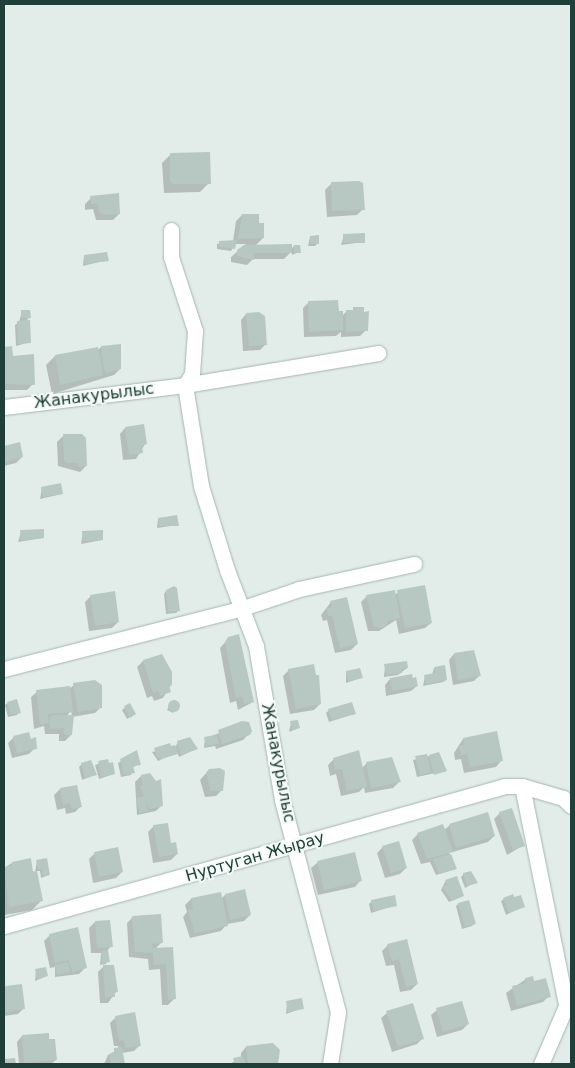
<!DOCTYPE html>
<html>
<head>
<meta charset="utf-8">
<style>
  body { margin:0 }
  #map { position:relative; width:575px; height:1068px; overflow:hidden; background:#e2ede9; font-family:"DejaVu Sans",sans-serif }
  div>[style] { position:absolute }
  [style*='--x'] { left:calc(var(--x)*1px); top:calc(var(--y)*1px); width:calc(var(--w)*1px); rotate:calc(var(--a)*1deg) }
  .shadow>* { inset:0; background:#0003 }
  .building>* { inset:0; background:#b7c8c2 }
  .round { border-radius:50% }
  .roads { filter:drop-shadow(0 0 1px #a4b5b1) drop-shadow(0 0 1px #a4b5b1) }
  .minor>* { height:15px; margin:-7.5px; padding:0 7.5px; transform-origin:7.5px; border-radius:7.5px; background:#fff }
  span { translate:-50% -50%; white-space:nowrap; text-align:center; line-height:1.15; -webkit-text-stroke:4px #f3f9f6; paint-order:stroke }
  .street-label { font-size:16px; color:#213f39 }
  .frame { position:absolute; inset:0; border:5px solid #213f39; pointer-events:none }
</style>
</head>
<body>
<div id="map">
  <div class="shadow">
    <div style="clip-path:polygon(171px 154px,209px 183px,200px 192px,164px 193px,162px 163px)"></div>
    <div style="clip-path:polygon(331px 184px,363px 209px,357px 215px,327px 217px,325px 190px)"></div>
    <div style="clip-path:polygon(91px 198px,119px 214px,113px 220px,96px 220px,93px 209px,85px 210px,85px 204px)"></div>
    <div style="clip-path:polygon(242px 215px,258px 224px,263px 238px,255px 246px,290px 250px,294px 246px,299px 252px,292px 255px,292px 251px,284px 259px,253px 259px,247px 265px,231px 262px,231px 257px,246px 244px,235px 244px,231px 251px,217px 249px,217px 244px,233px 241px,236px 221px)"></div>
    <div style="clip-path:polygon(344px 235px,364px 242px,341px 245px)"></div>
    <div style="clip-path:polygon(310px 237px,318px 243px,315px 246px,308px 246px)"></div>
    <div style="clip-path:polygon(84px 256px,107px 260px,83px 266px)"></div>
    <div style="clip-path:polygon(309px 302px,342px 316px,346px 312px,366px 330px,360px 336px,341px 337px,341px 332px,336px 336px,304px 337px,303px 308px)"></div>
    <div style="clip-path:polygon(22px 311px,29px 318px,25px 322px,30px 342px,16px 346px,15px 325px,19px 322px)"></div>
    <div style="clip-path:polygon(246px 314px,266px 344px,260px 350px,243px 351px,241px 320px)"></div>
    <div style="clip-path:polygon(11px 347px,12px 358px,33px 384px,27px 390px,4px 390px,4px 348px)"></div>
    <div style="clip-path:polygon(101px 347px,120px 369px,114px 375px,52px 394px,46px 365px,55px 356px,97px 351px)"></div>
    <div style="clip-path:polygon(125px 428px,145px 444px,136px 459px,123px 460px,120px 434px)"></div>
    <div style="clip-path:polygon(63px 436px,86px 466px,80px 472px,58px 466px,57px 442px)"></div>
    <div style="clip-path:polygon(19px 444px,22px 457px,16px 463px,4px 466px,4px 447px)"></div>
    <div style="clip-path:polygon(42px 488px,62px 494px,40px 499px)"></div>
    <div style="clip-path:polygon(158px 519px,177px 525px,157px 528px)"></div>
    <div style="clip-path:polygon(21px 532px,43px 538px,18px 542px)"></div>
    <div style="clip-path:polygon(83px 532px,102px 540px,81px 544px)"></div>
    <div style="clip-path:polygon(166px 591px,179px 610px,176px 613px,166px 614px,164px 594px)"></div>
    <div style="clip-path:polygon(398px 592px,431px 623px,425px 628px,399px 634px,396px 620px,379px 631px,368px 631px,361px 602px,367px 596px,395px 595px)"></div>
    <div style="clip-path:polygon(91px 596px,118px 622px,112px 628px,89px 631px,85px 602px)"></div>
    <div style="clip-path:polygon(331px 602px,357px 644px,351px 650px,335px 653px,327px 620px,323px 621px,321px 615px)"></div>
    <div style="clip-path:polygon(229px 638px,253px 702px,238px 710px,236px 701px,230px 703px,220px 648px)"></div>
    <div style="clip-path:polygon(454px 654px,480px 675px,474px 681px,453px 685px,449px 660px)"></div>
    <div style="clip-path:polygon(161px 656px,171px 685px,163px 698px,154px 701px,152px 696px,147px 698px,137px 667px,143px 661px)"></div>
    <div style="clip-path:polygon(385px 666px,407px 668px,398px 675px,384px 677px)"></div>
    <div style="clip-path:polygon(444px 667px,446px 680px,443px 682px,423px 686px,425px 676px,432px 675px,434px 668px)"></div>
    <div style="clip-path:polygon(289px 670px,320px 704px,314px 710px,290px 714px,283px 676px)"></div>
    <div style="clip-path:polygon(346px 672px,361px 678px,346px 683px)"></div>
    <div style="clip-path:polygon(390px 679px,417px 686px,411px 691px,386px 696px,385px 685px)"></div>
    <div style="clip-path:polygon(evenodd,74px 685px,101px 707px,95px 713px,72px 717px,71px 735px,65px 741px,59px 741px,59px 734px,45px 734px,44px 726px,34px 729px,31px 697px,37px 692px,69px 689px,74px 685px,71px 711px,72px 716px,66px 717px,69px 713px,71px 711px)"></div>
    <div style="clip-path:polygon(171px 702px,178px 704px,173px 713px,167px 710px)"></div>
    <div style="clip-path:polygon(8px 703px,19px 712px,17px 715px,8px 717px,5px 705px)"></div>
    <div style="clip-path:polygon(130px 704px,135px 714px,127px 719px,122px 710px)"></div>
    <div style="clip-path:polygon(329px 710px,354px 714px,329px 722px,326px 713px)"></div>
    <div style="clip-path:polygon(249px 723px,249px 734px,243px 740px,216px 749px,215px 746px,204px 748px,205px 738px)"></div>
    <div style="clip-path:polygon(291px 723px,299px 728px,289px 732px)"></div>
    <div style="clip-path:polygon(14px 737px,35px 748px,29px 754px,12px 758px,8px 743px)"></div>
    <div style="clip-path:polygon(463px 739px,501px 761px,496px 767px,464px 773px,461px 759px,455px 760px,454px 753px)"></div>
    <div style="clip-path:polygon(178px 742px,196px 749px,179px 757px,177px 752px,158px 761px,152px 752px,176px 746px)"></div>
    <div style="clip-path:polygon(136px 752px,139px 764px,132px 768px,131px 775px,121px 777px,118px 763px)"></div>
    <div style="clip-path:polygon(429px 756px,445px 771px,417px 777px,413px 760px)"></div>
    <div style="clip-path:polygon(334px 759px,362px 768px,366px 764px,392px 759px,399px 782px,393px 788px,365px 793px,364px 787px,359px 792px,341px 796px,336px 774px,330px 776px,328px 765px)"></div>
    <div style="clip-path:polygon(107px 761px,114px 774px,99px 779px,95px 765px)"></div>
    <div style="clip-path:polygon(82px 764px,95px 775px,82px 780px,79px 767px)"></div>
    <div style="clip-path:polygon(209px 770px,222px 790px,216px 796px,205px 797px,200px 780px)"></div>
    <div style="clip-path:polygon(141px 776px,162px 805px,156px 811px,137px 815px,135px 782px)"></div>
    <div style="clip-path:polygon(60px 789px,81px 806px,75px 812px,66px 814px,65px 808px,57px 810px,54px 795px)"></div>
    <div style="clip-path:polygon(500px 813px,524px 845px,507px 855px,494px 819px)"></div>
    <div style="clip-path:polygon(450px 825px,494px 836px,488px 842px,449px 853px,456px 869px,436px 875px,430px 862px,421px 864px,412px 840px,418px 834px,444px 830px)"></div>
    <div style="clip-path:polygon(154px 826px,177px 854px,171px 860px,153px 863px,148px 832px)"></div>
    <div style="clip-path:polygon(383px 847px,406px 868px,400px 874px,385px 878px,377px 853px)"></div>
    <div style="clip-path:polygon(94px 854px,122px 872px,116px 878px,93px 883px,89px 859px)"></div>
    <div style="clip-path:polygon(354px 854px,360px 881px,355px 887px,318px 895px,311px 868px,317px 863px)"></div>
    <div style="clip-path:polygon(37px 861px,49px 875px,41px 878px,40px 871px,36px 871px,41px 901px,32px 910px,4px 915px,4px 868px,12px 863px,35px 872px)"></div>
    <div style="clip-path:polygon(464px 874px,476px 882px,465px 888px,461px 877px)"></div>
    <div style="clip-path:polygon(456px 878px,462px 896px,449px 902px,441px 890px,445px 882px)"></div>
    <div style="clip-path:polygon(225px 895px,250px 915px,244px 921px,227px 924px,221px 931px,190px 938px,183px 917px,187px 912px,185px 905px,191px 899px,221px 899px)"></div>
    <div style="clip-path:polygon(504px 899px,524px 906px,506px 915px,501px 901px)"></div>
    <div style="clip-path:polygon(372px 901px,396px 905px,371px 913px,369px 904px)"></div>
    <div style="clip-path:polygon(458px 904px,474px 924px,472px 926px,462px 929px,456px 906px)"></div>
    <div style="clip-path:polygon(133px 917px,162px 942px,155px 949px,171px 948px,174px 999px,168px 1005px,162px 1005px,160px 969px,149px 970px,148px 959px,129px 957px,127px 923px)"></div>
    <div style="clip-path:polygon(95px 922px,111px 946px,107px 951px,106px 964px,100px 965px,101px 953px,91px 953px,89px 928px)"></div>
    <div style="clip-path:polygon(50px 935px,85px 968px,79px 974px,55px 977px,55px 967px,50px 968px,44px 941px)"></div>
    <div style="clip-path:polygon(406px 941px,417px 984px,411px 990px,400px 992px,394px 965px,386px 966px,382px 951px,388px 945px)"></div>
    <div style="clip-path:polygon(104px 966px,116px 992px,108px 1003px,100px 1003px,98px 972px)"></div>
    <div style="clip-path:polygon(36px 970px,47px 976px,35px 981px)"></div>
    <div style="clip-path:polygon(526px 979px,549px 996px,543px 1002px,511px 1011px,506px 993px)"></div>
    <div style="clip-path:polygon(4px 983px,5px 987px,21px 985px,24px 1008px,18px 1014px,4px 1016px)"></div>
    <div style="clip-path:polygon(287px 1002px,303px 1008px,286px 1014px)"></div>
    <div style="clip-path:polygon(437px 1010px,468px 1024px,462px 1030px,437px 1037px,431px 1015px)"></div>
    <div style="clip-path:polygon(387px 1013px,423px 1038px,417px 1044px,392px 1052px,381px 1018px)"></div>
    <div style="clip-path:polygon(116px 1017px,140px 1045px,134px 1051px,122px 1053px,123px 1064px,104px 1064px,108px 1055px,119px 1049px,118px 1046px,114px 1046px,110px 1023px)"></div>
    <div style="clip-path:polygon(22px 1036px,48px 1041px,56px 1060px,51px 1064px,19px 1064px,17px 1042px)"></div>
    <div style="clip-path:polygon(246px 1047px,277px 1063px,229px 1064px,241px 1058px,241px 1053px)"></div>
  </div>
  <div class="building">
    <div style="clip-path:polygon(210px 152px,211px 184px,173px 184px,170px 181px,170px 153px)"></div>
    <div style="clip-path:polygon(359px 181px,363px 183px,365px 210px,332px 211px,331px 182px)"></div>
    <div style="clip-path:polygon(119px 193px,120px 214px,103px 215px,99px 212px,98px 204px,91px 204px,90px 196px)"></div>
    <div style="clip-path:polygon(242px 214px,259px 214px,259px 223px,264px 223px,264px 238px,238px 239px)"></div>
    <div style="clip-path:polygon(365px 233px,365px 243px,343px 243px,343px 234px)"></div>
    <div style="clip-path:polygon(319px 235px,319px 244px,310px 244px,310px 236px)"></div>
    <div style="clip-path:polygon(237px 240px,235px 249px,219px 247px,219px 241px)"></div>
    <div style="clip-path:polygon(292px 244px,292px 253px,254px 253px,254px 260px,237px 256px,237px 250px,244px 245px)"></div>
    <div style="clip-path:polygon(294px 245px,300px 245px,301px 253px,294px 253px)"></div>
    <div style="clip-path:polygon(107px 252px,109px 261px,85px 264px,84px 255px)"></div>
    <div style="clip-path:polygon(338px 300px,339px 311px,343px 311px,343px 330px,309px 332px,308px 301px)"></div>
    <div style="clip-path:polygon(353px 307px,364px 307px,364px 312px,369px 311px,368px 331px,346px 332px,346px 310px,353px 310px)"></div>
    <div style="clip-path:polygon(21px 310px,30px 310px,31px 318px,21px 318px)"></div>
    <div style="clip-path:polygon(259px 312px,265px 316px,267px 345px,249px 346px,246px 313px)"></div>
    <div style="clip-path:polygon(30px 320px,31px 343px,18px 344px,17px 321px)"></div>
    <div style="clip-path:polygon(121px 344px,121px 369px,107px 373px,104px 370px,101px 346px)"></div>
    <div style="clip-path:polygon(12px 346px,13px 356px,34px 354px,35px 385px,5px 384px,4px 347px)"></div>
    <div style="clip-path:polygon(98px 347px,103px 375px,60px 385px,55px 355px)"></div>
    <div style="clip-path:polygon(144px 424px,147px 444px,142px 445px,143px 453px,129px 455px,125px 427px)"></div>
    <div style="clip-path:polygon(63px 434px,82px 434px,86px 438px,87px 466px,78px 467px,78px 463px,67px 463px,64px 460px)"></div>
    <div style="clip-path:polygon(20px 442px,23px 457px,4px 462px,4px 446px)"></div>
    <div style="clip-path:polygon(61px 483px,63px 494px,43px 497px,41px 487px)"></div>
    <div style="clip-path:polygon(177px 515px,179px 526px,159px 526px,158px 518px)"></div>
    <div style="clip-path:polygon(44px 529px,44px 538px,21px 540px,20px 530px)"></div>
    <div style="clip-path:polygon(103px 530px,103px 540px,83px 541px,82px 531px)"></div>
    <div style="clip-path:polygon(425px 585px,432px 623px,405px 628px,397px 590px)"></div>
    <div style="clip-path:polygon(174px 586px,177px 588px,180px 611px,168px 612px,166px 590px)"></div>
    <div style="clip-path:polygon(395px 590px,400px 618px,388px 621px,387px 626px,380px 628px,374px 626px,366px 595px)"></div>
    <div style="clip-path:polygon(115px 591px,119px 622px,95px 626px,90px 595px)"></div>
    <div style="clip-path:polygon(347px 597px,358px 644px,340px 648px,332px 615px,328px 616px,327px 608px,332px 607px,330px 601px)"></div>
    <div style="clip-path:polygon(239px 634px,254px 702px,244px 704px,242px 696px,236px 698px,225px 642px,228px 637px)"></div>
    <div style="clip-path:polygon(474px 650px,481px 676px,458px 680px,454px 653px)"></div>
    <div style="clip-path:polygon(162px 654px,172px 672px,172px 685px,169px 686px,171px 692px,160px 696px,158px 691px,153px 693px,143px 660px)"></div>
    <div style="clip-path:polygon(407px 661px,408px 668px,402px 669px,402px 673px,386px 675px,384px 664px)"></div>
    <div style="clip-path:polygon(314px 664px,316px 675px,319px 675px,321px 704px,296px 709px,288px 669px)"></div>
    <div style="clip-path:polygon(445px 665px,447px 680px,426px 684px,424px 675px,435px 673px,434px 667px)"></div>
    <div style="clip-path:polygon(360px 668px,363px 678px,348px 681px,346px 671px)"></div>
    <div style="clip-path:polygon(412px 674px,413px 678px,416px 677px,418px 686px,392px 691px,390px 678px)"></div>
    <div style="clip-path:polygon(95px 680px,102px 685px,102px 708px,78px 712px,73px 683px)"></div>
    <div style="clip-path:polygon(70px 686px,73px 712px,48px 714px,49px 723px,40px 724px,36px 690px)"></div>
    <div style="clip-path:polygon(17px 699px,21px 713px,11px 715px,7px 702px)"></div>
    <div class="round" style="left:168px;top:700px;width:12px;height:12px"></div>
    <div style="clip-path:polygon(352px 702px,356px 714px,332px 720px,328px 709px)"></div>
    <div style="clip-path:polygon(130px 703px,136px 714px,130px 718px,124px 706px)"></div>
    <div style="clip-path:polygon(54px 715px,74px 715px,72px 735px,65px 735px,64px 728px,50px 729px,50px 717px)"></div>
    <div style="clip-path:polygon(298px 720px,300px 728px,292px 730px,290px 721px)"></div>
    <div style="clip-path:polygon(242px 721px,249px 722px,252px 731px,250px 735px,222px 744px,218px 730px)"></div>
    <div style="clip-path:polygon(497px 731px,503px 761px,470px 767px,467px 754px,461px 755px,459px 746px,464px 745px,463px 738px)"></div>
    <div style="clip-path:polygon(29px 732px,31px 739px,36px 737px,37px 749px,17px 753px,13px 736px)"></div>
    <div style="clip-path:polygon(217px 735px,219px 744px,206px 746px,204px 737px)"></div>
    <div style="clip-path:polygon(190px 737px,198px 749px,181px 755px,177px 741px)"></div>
    <div style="clip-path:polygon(170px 743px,171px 746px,175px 745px,178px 754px,161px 759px,157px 757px,154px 748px)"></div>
    <div style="clip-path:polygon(137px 750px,141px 765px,133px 766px,135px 773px,124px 775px,120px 759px)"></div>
    <div style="clip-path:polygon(359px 750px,367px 787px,347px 791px,342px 769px,335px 770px,333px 758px)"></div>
    <div style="clip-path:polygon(439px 752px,447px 771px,434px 775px,429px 755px)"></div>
    <div style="clip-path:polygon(427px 754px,431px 772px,420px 775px,415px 756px)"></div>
    <div style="clip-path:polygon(392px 757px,401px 782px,371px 788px,366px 762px)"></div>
    <div style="clip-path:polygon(108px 759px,109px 763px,113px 762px,115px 774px,101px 777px,98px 761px)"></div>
    <div style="clip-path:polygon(91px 760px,97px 775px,85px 778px,81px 763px)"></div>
    <div style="clip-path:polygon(220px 768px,225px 771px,223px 791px,211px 791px,206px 773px,209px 769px)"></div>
    <div style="clip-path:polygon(150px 773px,156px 781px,161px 779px,163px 806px,149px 809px,140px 786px,143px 785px,141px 775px)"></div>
    <div style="clip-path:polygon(77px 785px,82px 807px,72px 809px,70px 803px,63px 805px,60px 788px)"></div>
    <div style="clip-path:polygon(145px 796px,148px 811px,140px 813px,136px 798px)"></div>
    <div style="clip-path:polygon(512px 808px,525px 846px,513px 850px,499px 812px)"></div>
    <div style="clip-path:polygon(488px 812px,495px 836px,456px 848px,449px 824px)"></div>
    <div style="clip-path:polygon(168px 823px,171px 843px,176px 842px,178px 854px,159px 857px,153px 825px)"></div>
    <div style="clip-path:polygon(443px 824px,453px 852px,427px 859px,417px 833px)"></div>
    <div style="clip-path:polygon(399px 841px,407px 868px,391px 873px,382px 846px)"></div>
    <div style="clip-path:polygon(118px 847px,123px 872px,99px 877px,94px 852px)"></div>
    <div style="clip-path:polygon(355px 852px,362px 881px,324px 890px,317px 861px)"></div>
    <div style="clip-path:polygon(451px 854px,457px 869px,439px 874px,433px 859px)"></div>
    <div style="clip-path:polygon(31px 858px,33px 872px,37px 871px,43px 901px,9px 907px,4px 867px,12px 866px,12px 862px)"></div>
    <div style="clip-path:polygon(47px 858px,50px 875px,43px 876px,42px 869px,38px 869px,36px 860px)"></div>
    <div style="clip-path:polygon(471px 871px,478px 883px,467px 886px,463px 873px)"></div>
    <div style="clip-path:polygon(457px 876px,464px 896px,452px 901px,443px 887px,447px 885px,445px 880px)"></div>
    <div style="clip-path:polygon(245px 889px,251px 915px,230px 920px,225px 894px)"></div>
    <div style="clip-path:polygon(221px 892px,228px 926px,195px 933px,188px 910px,193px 909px,191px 898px)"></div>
    <div style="clip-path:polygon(513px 894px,514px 897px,521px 895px,525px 907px,509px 913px,503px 898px)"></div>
    <div style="clip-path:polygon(395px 895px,397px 906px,374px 911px,371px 900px)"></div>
    <div style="clip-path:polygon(469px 900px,476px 924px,465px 927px,458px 903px)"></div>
    <div style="clip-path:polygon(161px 914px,163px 943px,152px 944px,153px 948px,173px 947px,176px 999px,168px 1000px,166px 964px,154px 965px,153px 953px,135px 952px,132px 916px)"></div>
    <div style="clip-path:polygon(110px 920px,113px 947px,97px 948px,95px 921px)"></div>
    <div style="clip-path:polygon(78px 927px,87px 968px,72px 972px,69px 960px,55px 963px,49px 934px)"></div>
    <div style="clip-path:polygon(407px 939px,418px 984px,406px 987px,399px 959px,392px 961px,387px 944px)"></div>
    <div style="clip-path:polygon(108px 950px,110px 962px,102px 963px,101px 951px)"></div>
    <div style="clip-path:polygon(68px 962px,70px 972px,57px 975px,55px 965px)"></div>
    <div style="clip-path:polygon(103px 965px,114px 965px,118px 992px,115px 992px,115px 997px,105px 997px)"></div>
    <div style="clip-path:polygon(46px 967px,48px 976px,37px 979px,35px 969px)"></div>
    <div style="clip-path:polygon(533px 976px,534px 981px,546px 978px,551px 997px,517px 1006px,512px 986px,526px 983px,525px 978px)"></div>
    <div style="clip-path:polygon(6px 981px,6px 986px,22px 984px,25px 1009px,4px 1012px)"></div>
    <div style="clip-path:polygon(302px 998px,304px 1009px,288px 1012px,286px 1001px)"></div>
    <div style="clip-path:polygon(462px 1001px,469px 1024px,443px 1032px,436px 1008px)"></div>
    <div style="clip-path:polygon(413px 1003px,424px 1039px,398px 1047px,386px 1011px)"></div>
    <div style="clip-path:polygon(135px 1012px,141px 1046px,125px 1048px,124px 1040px,119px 1041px,115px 1016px)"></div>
    <div style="clip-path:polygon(49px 1033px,49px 1039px,55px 1039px,57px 1060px,24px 1063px,22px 1035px)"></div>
    <div style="clip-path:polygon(273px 1043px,280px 1050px,278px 1064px,248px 1064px,246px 1046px)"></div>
    <div style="clip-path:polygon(122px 1047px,125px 1064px,111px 1064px,109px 1054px,114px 1053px,114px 1048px)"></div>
    <div style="clip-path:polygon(243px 1056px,245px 1064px,235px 1064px,233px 1058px)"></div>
    <div style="clip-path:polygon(15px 1058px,16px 1064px,4px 1064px,4px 1059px)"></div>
  </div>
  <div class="roads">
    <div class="minor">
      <div style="--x:171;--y:230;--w:27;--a:90"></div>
      <div style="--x:171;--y:257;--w:78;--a:72"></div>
      <div style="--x:195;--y:331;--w:43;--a:94"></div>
      <div style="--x:192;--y:374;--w:13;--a:122"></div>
      <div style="--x:185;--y:385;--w:102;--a:81"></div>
      <div style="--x:201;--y:486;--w:88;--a:72.8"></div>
      <div style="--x:227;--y:570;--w:81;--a:69.1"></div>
      <div style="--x:256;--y:646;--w:156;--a:80.4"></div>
      <div style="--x:282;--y:800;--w:219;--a:75.2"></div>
      <div style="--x:338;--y:1012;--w:53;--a:98.7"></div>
      <div style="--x:4;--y:407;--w:182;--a:-6.9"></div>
      <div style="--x:185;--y:385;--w:196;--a:-9.4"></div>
      <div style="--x:4;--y:669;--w:247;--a:-14.3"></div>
      <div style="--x:243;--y:608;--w:59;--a:-18.7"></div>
      <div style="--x:299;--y:589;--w:118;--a:-12.3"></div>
      <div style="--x:522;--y:786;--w:223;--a:78.6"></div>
      <div style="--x:4;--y:926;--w:520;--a:-15.61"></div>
      <div style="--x:505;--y:786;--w:17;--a:0"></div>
      <div style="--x:522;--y:786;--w:43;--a:16.3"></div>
      <div style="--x:563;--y:798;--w:11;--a:45"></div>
      <div style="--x:541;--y:1064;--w:73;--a:-66.6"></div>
    </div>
  </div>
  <div class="street-label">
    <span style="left:94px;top:396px;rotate:-7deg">Жанакурылыс</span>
    <span style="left:278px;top:763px;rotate:79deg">Жанакурылыс</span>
    <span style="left:255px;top:857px;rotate:-16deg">Нуртуган Жырау</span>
  </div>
  <div class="frame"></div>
</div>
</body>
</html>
